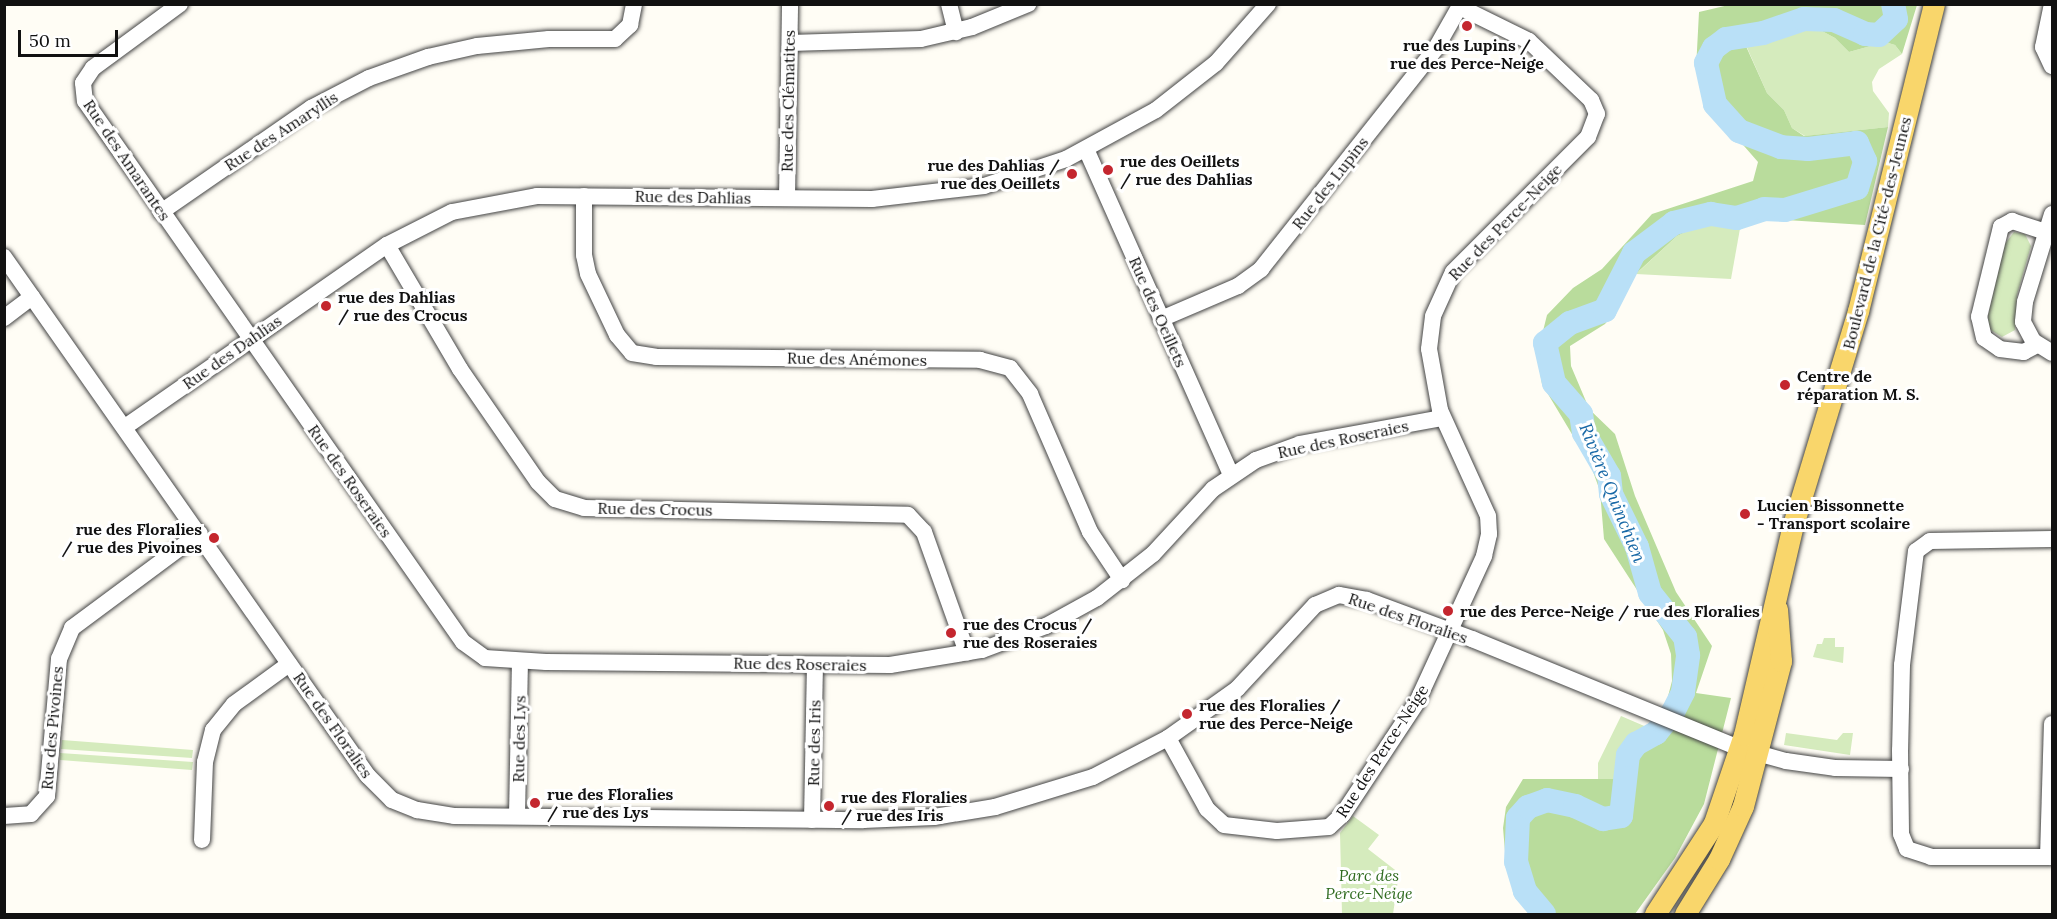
<!DOCTYPE html>
<html>
<head>
<meta charset="utf-8">
<style>
  body { margin:0 }
  #map { position:relative; width:2057px; height:919px; overflow:hidden; background:#fffdf5; font-family:Lora,serif }
  div>[style] { position:absolute }
  [style*='--x'] { left:calc(var(--x)*1px); top:calc(var(--y)*1px); width:calc(var(--w)*1px); rotate:calc(var(--a)*1deg) }
  .green>* { inset:0; background:#d5ebbd }
  .forest>* { inset:0; background:#b9dc9c }
  .river>* { height:24px; margin:-12px; padding:0 12px; transform-origin:12px; border-radius:12px; background:#b9e0f7 }
  .roads { filter:drop-shadow(0 0 2px #444) drop-shadow(0 0 2px #444) }
  .minor>* { height:16px; margin:-8px; padding:0 8px; transform-origin:8px; border-radius:8px; background:#fff }
  .major>* { height:21px; margin:-10.5px; padding:0 10.5px; transform-origin:10.5px; border-radius:10.5px; background:#f9d66b }
  .dots>* { width:16px; height:16px; translate:-50% -50%; box-sizing:border-box; border:3px solid #fff; border-radius:50% }
  span { translate:-50% -50%; white-space:nowrap; text-align:center; line-height:1.15; -webkit-text-stroke:6px #fff; paint-order:stroke }
  .poi-label { font-size:16px; color:#111; font-weight:700 }
  .left { translate:0 -50%; text-align:left }
  .right { translate:-100% -50%; text-align:right }
  .street-label { font-size:16px; color:#111 }
  .park-label { font-size:16px; color:#2f6b1f; font-style:italic }
  .water-label { font-size:18px; color:#1768a6; font-style:italic }
  .frame { position:absolute; inset:0; border:6px solid #111; pointer-events:none }
  .scale { position:absolute; left:18px; top:30px; width:100px; height:27px; box-sizing:border-box; border:3px solid #111; border-top:0; padding-left:8px; font-size:18px; line-height:21px; white-space:nowrap; color:#111; -webkit-text-stroke:4px #fff; paint-order:stroke }
</style>
</head>
<body>
<div id="map">
  <div class="green">
    <div style="clip-path:polygon(1805px 22px,1835px 38px,1849px 52px,1885px 42px,1895px 45px,1902px 54px,1879px 69px,1872px 82px,1873px 91px,1889px 113px,1888px 127px,1805px 136px,1792px 128px,1784px 110px,1767px 93px,1745px 43px,1762px 41px)"></div>
    <div style="clip-path:polygon(1741px 223px,1731px 279px,1636px 274px,1677px 236px,1701px 225px)"></div>
    <div style="clip-path:polygon(2014px 232px,2025px 234px,2031px 246px,2017px 295px,2015px 330px,2002px 337px,1989px 329px,1988px 316px,2004px 245px)"></div>
    <div style="clip-path:polygon(1824px 638px,1835px 638px,1835px 647px,1844px 647px,1843px 663px,1813px 657px,1817px 644px,1822px 644px)"></div>
    <div style="clip-path:polygon(1621px 716px,1649px 728px,1639px 733px,1616px 772px,1617px 780px,1598px 779px,1598px 763px)"></div>
    <div style="clip-path:polygon(1786px 733px,1837px 740px,1843px 733px,1853px 733px,1850px 755px,1784px 745px)"></div>
    <div style="clip-path:polygon(62px 740px,193px 750px,192px 758px,61px 749px)"></div>
    <div style="clip-path:polygon(60px 753px,193px 762px,192px 770px,60px 760px)"></div>
    <div style="clip-path:polygon(1353px 816px,1379px 835px,1368px 849px,1399px 873px,1393px 914px,1342px 914px,1340px 833px)"></div>
  </div>
  <div class="forest">
    <div style="clip-path:polygon(1733px 4px,1917px 5px,1902px 54px,1895px 45px,1885px 42px,1849px 52px,1835px 38px,1805px 22px,1745px 44px,1767px 93px,1784px 110px,1792px 128px,1804px 136px,1888px 127px,1865px 225px,1752px 218px,1741px 223px,1701px 225px,1677px 236px,1640px 270px,1626px 284px,1617px 309px,1605px 324px,1570px 346px,1571px 366px,1585px 399px,1589px 409px,1615px 434px,1635px 496px,1676px 592px,1712px 646px,1696px 693px,1731px 698px,1704px 804px,1675px 858px,1635px 914px,1535px 914px,1514px 885px,1506px 863px,1503px 828px,1506px 807px,1523px 779px,1616px 779px,1618px 762px,1626px 745px,1639px 733px,1660px 727px,1672px 681px,1671px 654px,1663px 630px,1604px 539px,1600px 491px,1591px 466px,1542px 384px,1537px 355px,1547px 315px,1573px 288px,1602px 269px,1652px 214px,1753px 181px,1758px 162px,1703px 99px,1696px 69px,1699px 12px)"></div>
  </div>
  <div class="river">
    <div style="--x:1544;--y:914;--w:30;--a:-130"></div>
    <div style="--x:1525;--y:891;--w:30;--a:-107"></div>
    <div style="--x:1516;--y:862;--w:44;--a:-87.4"></div>
    <div style="--x:1518;--y:818;--w:15;--a:-48"></div>
    <div style="--x:1528;--y:807;--w:20;--a:-20"></div>
    <div style="--x:1547;--y:800;--w:29;--a:12"></div>
    <div style="--x:1575;--y:806;--w:31;--a:25"></div>
    <div style="--x:1603;--y:819;--w:18;--a:-9"></div>
    <div style="--x:1621;--y:816;--w:61;--a:-83.5"></div>
    <div style="--x:1628;--y:755;--w:14;--a:-54"></div>
    <div style="--x:1636;--y:744;--w:23;--a:-29"></div>
    <div style="--x:1656;--y:733;--w:27;--a:-51"></div>
    <div style="--x:1673;--y:712;--w:22;--a:-63"></div>
    <div style="--x:1683;--y:692;--w:37;--a:-82"></div>
    <div style="--x:1688;--y:655;--w:18;--a:-99"></div>
    <div style="--x:1685;--y:637;--w:56;--a:-128.5"></div>
    <div style="--x:1650;--y:593;--w:48;--a:-105.8"></div>
    <div style="--x:1637;--y:547;--w:59;--a:-116.1"></div>
    <div style="--x:1611;--y:494;--w:18;--a:-96"></div>
    <div style="--x:1609;--y:476;--w:50;--a:-120.2"></div>
    <div style="--x:1584;--y:433;--w:19;--a:-99"></div>
    <div style="--x:1581;--y:414;--w:41;--a:-131.1"></div>
    <div style="--x:1554;--y:383;--w:41;--a:-102.7"></div>
    <div style="--x:1545;--y:343;--w:32;--a:-39"></div>
    <div style="--x:1570;--y:323;--w:37;--a:-20"></div>
    <div style="--x:1605;--y:310;--w:64;--a:-63"></div>
    <div style="--x:1634;--y:253;--w:50;--a:-36.9"></div>
    <div style="--x:1674;--y:223;--w:38;--a:-14"></div>
    <div style="--x:1711;--y:214;--w:26;--a:9"></div>
    <div style="--x:1737;--y:218;--w:28;--a:-18"></div>
    <div style="--x:1764;--y:209;--w:21;--a:3"></div>
    <div style="--x:1785;--y:210;--w:75;--a:-17"></div>
    <div style="--x:1857;--y:188;--w:28;--a:-73"></div>
    <div style="--x:1865;--y:161;--w:20;--a:-114"></div>
    <div style="--x:1857;--y:143;--w:49;--a:173"></div>
    <div style="--x:1808;--y:149;--w:27;--a:-176"></div>
    <div style="--x:1781;--y:147;--w:45;--a:-159.1"></div>
    <div style="--x:1739;--y:131;--w:36;--a:-132"></div>
    <div style="--x:1715;--y:104;--w:42;--a:-102.4"></div>
    <div style="--x:1706;--y:63;--w:17;--a:-62"></div>
    <div style="--x:1714;--y:48;--w:15;--a:-37"></div>
    <div style="--x:1726;--y:39;--w:37;--a:-9"></div>
    <div style="--x:1763;--y:33;--w:43;--a:-18.9"></div>
    <div style="--x:1804;--y:19;--w:30;--a:2"></div>
    <div style="--x:1834;--y:20;--w:34;--a:24"></div>
    <div style="--x:1865;--y:34;--w:14;--a:4"></div>
    <div style="--x:1879;--y:35;--w:23;--a:-43"></div>
    <div style="--x:1896;--y:19;--w:15;--a:-101"></div>
  </div>
  <div class="roads">
    <div class="minor">
      <div style="--x:180;--y:4;--w:108;--a:143.7"></div>
      <div style="--x:93;--y:68;--w:18;--a:124"></div>
      <div style="--x:83;--y:83;--w:18;--a:84"></div>
      <div style="--x:85;--y:101;--w:660;--a:55.06"></div>
      <div style="--x:463;--y:642;--w:27;--a:36"></div>
      <div style="--x:485;--y:658;--w:61;--a:3.8"></div>
      <div style="--x:546;--y:662;--w:344;--a:0.5"></div>
      <div style="--x:890;--y:665;--w:93;--a:-9.3"></div>
      <div style="--x:982;--y:650;--w:68;--a:-20.6"></div>
      <div style="--x:1046;--y:626;--w:58;--a:-28.8"></div>
      <div style="--x:1097;--y:598;--w:71;--a:-38.2"></div>
      <div style="--x:1153;--y:554;--w:88;--a:-47.3"></div>
      <div style="--x:1213;--y:489;--w:52;--a:-34"></div>
      <div style="--x:1256;--y:460;--w:47;--a:-20"></div>
      <div style="--x:1300;--y:444;--w:144;--a:-10.4"></div>
      <div style="--x:949;--y:4;--w:29;--a:76"></div>
      <div style="--x:2052;--y:4;--w:44;--a:101.8"></div>
      <div style="--x:2043;--y:47;--w:21;--a:65"></div>
      <div style="--x:790;--y:43;--w:131;--a:-1.7"></div>
      <div style="--x:921;--y:39;--w:52;--a:-13.2"></div>
      <div style="--x:972;--y:27;--w:61;--a:-22.3"></div>
      <div style="--x:1086;--y:149;--w:357;--a:66"></div>
      <div style="--x:584;--y:196;--w:59;--a:90"></div>
      <div style="--x:584;--y:255;--w:19;--a:78"></div>
      <div style="--x:588;--y:274;--w:68;--a:64.6"></div>
      <div style="--x:617;--y:335;--w:23;--a:50"></div>
      <div style="--x:632;--y:353;--w:24;--a:9"></div>
      <div style="--x:656;--y:357;--w:324;--a:0.5"></div>
      <div style="--x:980;--y:360;--w:31;--a:15"></div>
      <div style="--x:1010;--y:368;--w:33;--a:52"></div>
      <div style="--x:1030;--y:394;--w:150;--a:66.5"></div>
      <div style="--x:1090;--y:532;--w:58;--a:56.3"></div>
      <div style="--x:787;--y:198;--w:194;--a:-89.1"></div>
      <div style="--x:161;--y:212;--w:183;--a:-34.7"></div>
      <div style="--x:311;--y:108;--w:65;--a:-27.3"></div>
      <div style="--x:369;--y:78;--w:63;--a:-19.6"></div>
      <div style="--x:428;--y:57;--w:50;--a:-12.7"></div>
      <div style="--x:477;--y:46;--w:72;--a:-5.6"></div>
      <div style="--x:549;--y:39;--w:66;--a:0"></div>
      <div style="--x:615;--y:39;--w:21;--a:-43"></div>
      <div style="--x:630;--y:25;--w:21;--a:-79"></div>
      <div style="--x:2052;--y:214;--w:92;--a:107.1"></div>
      <div style="--x:2025;--y:302;--w:20;--a:96"></div>
      <div style="--x:2023;--y:322;--w:21;--a:62"></div>
      <div style="--x:2033;--y:341;--w:22;--a:32"></div>
      <div style="--x:387;--y:245;--w:144;--a:59.5"></div>
      <div style="--x:460;--y:369;--w:137;--a:55.4"></div>
      <div style="--x:538;--y:482;--w:24;--a:45"></div>
      <div style="--x:555;--y:499;--w:30;--a:17"></div>
      <div style="--x:584;--y:508;--w:324;--a:1.2"></div>
      <div style="--x:908;--y:515;--w:23;--a:47"></div>
      <div style="--x:924;--y:532;--w:128;--a:70.4"></div>
      <div style="--x:4;--y:257;--w:634;--a:54.96"></div>
      <div style="--x:368;--y:776;--w:34;--a:45"></div>
      <div style="--x:392;--y:800;--w:27;--a:22"></div>
      <div style="--x:417;--y:810;--w:37;--a:9"></div>
      <div style="--x:454;--y:816;--w:409;--a:0.6"></div>
      <div style="--x:863;--y:820;--w:71;--a:-2.4"></div>
      <div style="--x:934;--y:817;--w:62;--a:-9.3"></div>
      <div style="--x:995;--y:807;--w:102;--a:-17"></div>
      <div style="--x:1093;--y:777;--w:85;--a:-27.5"></div>
      <div style="--x:1168;--y:738;--w:85;--a:-35.4"></div>
      <div style="--x:1237;--y:689;--w:115;--a:-47.1"></div>
      <div style="--x:1315;--y:605;--w:26;--a:-23"></div>
      <div style="--x:1339;--y:595;--w:28;--a:10"></div>
      <div style="--x:1367;--y:600;--w:112;--a:20.4"></div>
      <div style="--x:1472;--y:639;--w:288;--a:22.2"></div>
      <div style="--x:1739;--y:748;--w:49;--a:15.5"></div>
      <div style="--x:1786;--y:761;--w:49;--a:8.1"></div>
      <div style="--x:1835;--y:768;--w:66;--a:0.9"></div>
      <div style="--x:4;--y:318;--w:35;--a:-37"></div>
      <div style="--x:1161;--y:319;--w:84;--a:-23.2"></div>
      <div style="--x:1238;--y:286;--w:29;--a:-36"></div>
      <div style="--x:1261;--y:269;--w:282;--a:-51.6"></div>
      <div style="--x:1436;--y:48;--w:51;--a:-60.4"></div>
      <div style="--x:2037;--y:345;--w:15;--a:152"></div>
      <div style="--x:2024;--y:352;--w:24;--a:-173"></div>
      <div style="--x:2000;--y:349;--w:19;--a:-145"></div>
      <div style="--x:1984;--y:338;--w:22;--a:-103"></div>
      <div style="--x:1979;--y:317;--w:93;--a:-76.3"></div>
      <div style="--x:2001;--y:227;--w:13;--a:-29"></div>
      <div style="--x:2012;--y:221;--w:36;--a:18"></div>
      <div style="--x:125;--y:427;--w:319;--a:-34.8"></div>
      <div style="--x:387;--y:245;--w:73;--a:-26.9"></div>
      <div style="--x:452;--y:212;--w:86;--a:-10.7"></div>
      <div style="--x:537;--y:196;--w:335;--a:0.5"></div>
      <div style="--x:872;--y:199;--w:113;--a:-6.6"></div>
      <div style="--x:984;--y:186;--w:86;--a:-18.2"></div>
      <div style="--x:1066;--y:159;--w:102;--a:-28.6"></div>
      <div style="--x:1156;--y:110;--w:76;--a:-38.1"></div>
      <div style="--x:1216;--y:63;--w:79;--a:-48.6"></div>
      <div style="--x:2052;--y:539;--w:122;--a:179.1"></div>
      <div style="--x:1930;--y:541;--w:17;--a:144"></div>
      <div style="--x:1916;--y:551;--w:115;--a:97"></div>
      <div style="--x:1902;--y:665;--w:85;--a:91.3"></div>
      <div style="--x:1900;--y:750;--w:84;--a:89.3"></div>
      <div style="--x:1901;--y:834;--w:16;--a:68"></div>
      <div style="--x:1907;--y:849;--w:25;--a:18"></div>
      <div style="--x:1931;--y:857;--w:121;--a:0"></div>
      <div style="--x:1168;--y:738;--w:81;--a:61.2"></div>
      <div style="--x:1207;--y:809;--w:23;--a:43"></div>
      <div style="--x:1224;--y:825;--w:53;--a:6.5"></div>
      <div style="--x:1277;--y:831;--w:52;--a:-4.4"></div>
      <div style="--x:1329;--y:827;--w:19;--a:-43"></div>
      <div style="--x:1343;--y:814;--w:134;--a:-56.5"></div>
      <div style="--x:1417;--y:702;--w:161;--a:-65.3"></div>
      <div style="--x:1484;--y:556;--w:23;--a:-77"></div>
      <div style="--x:1489;--y:534;--w:18;--a:-93"></div>
      <div style="--x:1488;--y:516;--w:116;--a:-114.4"></div>
      <div style="--x:1440;--y:410;--w:62;--a:-100.2"></div>
      <div style="--x:1429;--y:349;--w:33;--a:-83"></div>
      <div style="--x:1433;--y:316;--w:48;--a:-65.6"></div>
      <div style="--x:1453;--y:272;--w:191;--a:-45"></div>
      <div style="--x:1588;--y:137;--w:25;--a:-69"></div>
      <div style="--x:1597;--y:114;--w:15;--a:-113"></div>
      <div style="--x:1591;--y:100;--w:86;--a:-136.4"></div>
      <div style="--x:1529;--y:41;--w:77;--a:-153.8"></div>
      <div style="--x:4;--y:816;--w:27;--a:-4"></div>
      <div style="--x:31;--y:814;--w:24;--a:-48"></div>
      <div style="--x:47;--y:796;--w:138;--a:-85"></div>
      <div style="--x:59;--y:659;--w:34;--a:-67"></div>
      <div style="--x:72;--y:628;--w:159;--a:-36.6"></div>
      <div style="--x:517;--y:816;--w:154;--a:-88.9"></div>
      <div style="--x:812;--y:820;--w:155;--a:-88.9"></div>
      <div style="--x:202;--y:840;--w:78;--a:-87.8"></div>
      <div style="--x:205;--y:762;--w:33;--a:-76"></div>
      <div style="--x:213;--y:730;--w:33;--a:-51"></div>
      <div style="--x:234;--y:704;--w:68;--a:-36"></div>
      <div style="--x:2048;--y:857;--w:133;--a:-88.3"></div>
    </div>
    <div class="major">
      <div style="--x:1655;--y:914;--w:108;--a:-57"></div>
      <div style="--x:1714;--y:823;--w:93;--a:-71.2"></div>
      <div style="--x:1744;--y:735;--w:216;--a:-76.9"></div>
      <div style="--x:1793;--y:525;--w:224;--a:-73.1"></div>
      <div style="--x:1858;--y:311;--w:316;--a:-76.1"></div>
      <div style="--x:1685;--y:914;--w:65;--a:-58.3"></div>
      <div style="--x:1719;--y:859;--w:58;--a:-65.6"></div>
      <div style="--x:1743;--y:806;--w:150;--a:-75.3"></div>
      <div style="--x:1781;--y:661;--w:52;--a:-94.4"></div>
    </div>
  </div>
  <div class="dots">
    <div style="left:1467px;top:26px;background:#c4262e"></div>
    <div style="left:1108px;top:170px;background:#c4262e"></div>
    <div style="left:1072px;top:174px;background:#c4262e"></div>
    <div style="left:326px;top:306px;background:#c4262e"></div>
    <div style="left:1785px;top:385px;background:#c4262e"></div>
    <div style="left:1745px;top:514px;background:#c4262e"></div>
    <div style="left:214px;top:538px;background:#c4262e"></div>
    <div style="left:1448px;top:611px;background:#c4262e"></div>
    <div style="left:951px;top:633px;background:#c4262e"></div>
    <div style="left:1187px;top:714px;background:#c4262e"></div>
    <div style="left:535px;top:803px;background:#c4262e"></div>
    <div style="left:829px;top:806px;background:#c4262e"></div>
  </div>
  <div class="poi-label">
    <span style="left:1467px;top:54px">rue des Lupins /<br>rue des Perce-Neige</span>
    <span class="left" style="left:1120px;top:170px">rue des Oeillets<br>/ rue des Dahlias</span>
    <span class="right" style="left:1060px;top:174px">rue des Dahlias /<br>rue des Oeillets</span>
    <span class="left" style="left:338px;top:306px">rue des Dahlias<br>/ rue des Crocus</span>
    <span class="left" style="left:1797px;top:385px">Centre de<br>réparation M. S.</span>
    <span class="left" style="left:1757px;top:514px">Lucien Bissonnette<br>- Transport scolaire</span>
    <span class="right" style="left:202px;top:538px">rue des Floralies<br>/ rue des Pivoines</span>
    <span class="left" style="left:1460px;top:611px">rue des Perce-Neige / rue des Floralies</span>
    <span class="left" style="left:963px;top:633px">rue des Crocus /<br>rue des Roseraies</span>
    <span class="left" style="left:1199px;top:714px">rue des Floralies /<br>rue des Perce-Neige</span>
    <span class="left" style="left:547px;top:803px">rue des Floralies<br>/ rue des Lys</span>
    <span class="left" style="left:841px;top:806px">rue des Floralies<br>/ rue des Iris</span>
  </div>
  <div class="street-label">
    <span style="left:788px;top:101px;rotate:-89deg">Rue des Clématites</span>
    <span style="left:281px;top:131px;rotate:-33deg">Rue des Amaryllis</span>
    <span style="left:127px;top:160px;rotate:56deg">Rue des Amarantes</span>
    <span style="left:1330px;top:183px;rotate:-52deg">Rue des Lupins</span>
    <span style="left:693px;top:197px;rotate:1deg">Rue des Dahlias</span>
    <span style="left:1505px;top:222px;rotate:-46deg">Rue des Perce-Neige</span>
    <span style="left:1877px;top:233px;rotate:-76deg">Boulevard de la Cité-des-Jeunes</span>
    <span style="left:1158px;top:312px;rotate:66deg">Rue des Oeillets</span>
    <span style="left:232px;top:352px;rotate:-35deg">Rue des Dahlias</span>
    <span style="left:857px;top:359px;rotate:1deg">Rue des Anémones</span>
    <span style="left:1343px;top:439px;rotate:-12deg">Rue des Roseraies</span>
    <span style="left:350px;top:481px;rotate:55deg">Rue des Roseraies</span>
    <span style="left:655px;top:509px;rotate:1deg">Rue des Crocus</span>
    <span style="left:1408px;top:618px;rotate:19deg">Rue des Floralies</span>
    <span style="left:800px;top:664px;rotate:1deg">Rue des Roseraies</span>
    <span style="left:333px;top:725px;rotate:55deg">Rue des Floralies</span>
    <span style="left:52px;top:728px;rotate:-85deg">Rue des Pivoines</span>
    <span style="left:519px;top:739px;rotate:-89deg">Rue des Lys</span>
    <span style="left:814px;top:743px;rotate:-89deg">Rue des Iris</span>
    <span style="left:1382px;top:751px;rotate:-57deg">Rue des Perce-Neige</span>
  </div>
  <div class="park-label">
    <span style="left:1369px;top:884px">Parc des<br>Perce-Neige</span>
  </div>
  <div class="water-label">
    <span style="left:1612px;top:493px;rotate:68deg">Rivière Quinchien</span>
  </div>
  <div class="frame"></div>
  <div class="scale">50 m</div>
</div>
</body>
</html>
